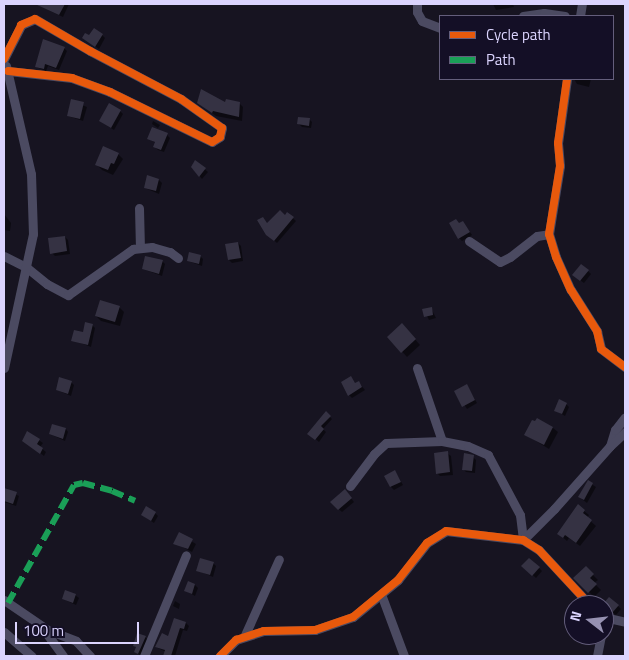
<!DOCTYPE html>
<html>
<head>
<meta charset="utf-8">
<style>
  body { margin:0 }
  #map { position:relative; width:629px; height:660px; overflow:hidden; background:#171421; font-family:"Titillium Web",sans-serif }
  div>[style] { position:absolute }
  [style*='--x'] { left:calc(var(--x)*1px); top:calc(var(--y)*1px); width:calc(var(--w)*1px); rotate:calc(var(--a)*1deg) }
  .shadow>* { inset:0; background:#0007 }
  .building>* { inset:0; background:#353243 }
  .minor>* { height:9px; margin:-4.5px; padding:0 4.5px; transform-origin:4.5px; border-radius:4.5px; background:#4b4a61 }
  .quiet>* { height:6px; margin-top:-3px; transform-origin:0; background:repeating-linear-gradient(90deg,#1a9f57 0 12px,transparent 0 18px) }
  .cycleway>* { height:8px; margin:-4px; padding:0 4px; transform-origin:4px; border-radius:4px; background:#e8590c }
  span { translate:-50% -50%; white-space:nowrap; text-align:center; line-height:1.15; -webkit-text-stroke:4px #140f26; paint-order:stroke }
  .frame { position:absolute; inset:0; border:5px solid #dbd4fe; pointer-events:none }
  .legend { position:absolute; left:439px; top:15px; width:175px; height:65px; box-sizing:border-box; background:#140f26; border:1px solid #645e7c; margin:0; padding:6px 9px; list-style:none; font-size:15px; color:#dbd4fe }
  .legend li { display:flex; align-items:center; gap:10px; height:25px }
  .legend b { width:25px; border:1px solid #645e7c }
  .north { position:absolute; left:564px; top:595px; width:50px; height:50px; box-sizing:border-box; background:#140f26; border:1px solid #645e7c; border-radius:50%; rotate:286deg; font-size:14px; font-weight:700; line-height:20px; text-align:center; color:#dbd4fe }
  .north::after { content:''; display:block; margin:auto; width:18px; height:22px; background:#9691b1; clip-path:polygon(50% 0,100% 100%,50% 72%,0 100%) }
  .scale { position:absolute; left:15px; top:622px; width:124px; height:22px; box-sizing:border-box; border:2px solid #dbd4fe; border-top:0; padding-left:6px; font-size:15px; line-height:18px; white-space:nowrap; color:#dbd4fe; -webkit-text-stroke:4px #140f26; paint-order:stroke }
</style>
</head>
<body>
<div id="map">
  <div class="shadow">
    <div style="clip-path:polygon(45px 4px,69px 4px,63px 17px,46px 9px,43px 7px)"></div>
    <div style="clip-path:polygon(493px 4px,513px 4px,514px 7px,496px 10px)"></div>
    <div style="clip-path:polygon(102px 35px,105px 38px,99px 49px,83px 38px)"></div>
    <div style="clip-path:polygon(64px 48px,67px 51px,59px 70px,48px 66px,46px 71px,36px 67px)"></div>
    <div style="clip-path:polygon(574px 79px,591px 79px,589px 87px,577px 84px)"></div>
    <div style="clip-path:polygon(72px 101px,87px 107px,83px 121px,68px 116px)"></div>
    <div style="clip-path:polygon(239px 103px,243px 107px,242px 121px,216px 116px,203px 106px)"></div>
    <div style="clip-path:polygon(120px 111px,123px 114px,114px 130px,103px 123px)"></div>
    <div style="clip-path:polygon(309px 119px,312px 122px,311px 128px,302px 127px,299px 124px)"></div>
    <div style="clip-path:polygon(153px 121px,160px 125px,158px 128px,152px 124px)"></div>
    <div style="clip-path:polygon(167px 135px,170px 138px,164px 152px,158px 150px,155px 147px,156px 143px,149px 139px)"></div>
    <div style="clip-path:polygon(118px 154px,123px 159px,113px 175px,102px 170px,97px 165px)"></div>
    <div style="clip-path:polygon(196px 162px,208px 172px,202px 179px,192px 167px)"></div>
    <div style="clip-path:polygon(159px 180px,162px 183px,159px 194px,145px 188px)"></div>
    <div style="clip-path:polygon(4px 214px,11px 223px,10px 231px,4px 230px)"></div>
    <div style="clip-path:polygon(288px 214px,296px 221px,277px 243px,270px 237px,267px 224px)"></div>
    <div style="clip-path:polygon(463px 222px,472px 235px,462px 241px,459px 238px,459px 224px)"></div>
    <div style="clip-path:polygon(65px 237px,68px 240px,70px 254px,55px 256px,52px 253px)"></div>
    <div style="clip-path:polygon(238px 243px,241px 246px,243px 261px,232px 263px,229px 260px)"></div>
    <div style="clip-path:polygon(200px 256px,203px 259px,202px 266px,188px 261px)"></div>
    <div style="clip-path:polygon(162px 261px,165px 264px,162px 276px,143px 269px)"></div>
    <div style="clip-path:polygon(588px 271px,591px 274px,584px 283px,577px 278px)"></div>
    <div style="clip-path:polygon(119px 307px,124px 312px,120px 326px,101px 321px,96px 316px)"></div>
    <div style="clip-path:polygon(431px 308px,436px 318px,429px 320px,424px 310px)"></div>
    <div style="clip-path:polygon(92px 325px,95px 328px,91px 347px,73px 340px)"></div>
    <div style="clip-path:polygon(407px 330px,420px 345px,407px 357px,389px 337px)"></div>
    <div style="clip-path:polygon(71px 382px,74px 385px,71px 396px,57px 390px)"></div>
    <div style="clip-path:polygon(359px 383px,365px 390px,352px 398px,349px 395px)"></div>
    <div style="clip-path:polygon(467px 386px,477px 403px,467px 409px,456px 392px)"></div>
    <div style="clip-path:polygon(566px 404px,569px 407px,565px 416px,555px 410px)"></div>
    <div style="clip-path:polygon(326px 413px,332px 419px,323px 429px,326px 432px,319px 442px,312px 436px)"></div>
    <div style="clip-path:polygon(553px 428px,558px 432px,549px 449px,526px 435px)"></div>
    <div style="clip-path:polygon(66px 429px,68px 432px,65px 441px,50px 434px)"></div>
    <div style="clip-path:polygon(28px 433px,43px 443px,40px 447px,46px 452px,44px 456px,27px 443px)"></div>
    <div style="clip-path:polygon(447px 453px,451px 456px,453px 475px,440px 476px,437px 473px)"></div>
    <div style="clip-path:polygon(473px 457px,476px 460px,475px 473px,466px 472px,463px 469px)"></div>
    <div style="clip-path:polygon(395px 471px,403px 485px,394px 490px,391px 487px)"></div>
    <div style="clip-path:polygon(588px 482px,596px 487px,587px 503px,579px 497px)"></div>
    <div style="clip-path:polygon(4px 489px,19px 496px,16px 506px,4px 502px)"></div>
    <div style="clip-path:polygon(348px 494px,354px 502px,342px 512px,331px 502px)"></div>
    <div style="clip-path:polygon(584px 511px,589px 515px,587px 518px,596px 526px,580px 546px,569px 538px,567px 541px,559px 534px)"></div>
    <div style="clip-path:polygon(155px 513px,158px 516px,154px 523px,142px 515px)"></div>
    <div style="clip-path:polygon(179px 534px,196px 544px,192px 552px,175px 543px)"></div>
    <div style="clip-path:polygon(213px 563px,216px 566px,213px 577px,197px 570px)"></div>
    <div style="clip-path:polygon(523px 566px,539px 568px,542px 571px,536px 578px)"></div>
    <div style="clip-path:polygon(586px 568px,598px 580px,594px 583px,601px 590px,594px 597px,575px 578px)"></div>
    <div style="clip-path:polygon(195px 585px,198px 588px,195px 596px,186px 591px)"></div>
    <div style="clip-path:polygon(75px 595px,79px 598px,76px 605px,63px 599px)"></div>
    <div style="clip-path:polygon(175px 601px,180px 604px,179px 609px,173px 606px)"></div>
    <div style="clip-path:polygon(604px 606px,618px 606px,621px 609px,616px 615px)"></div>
    <div style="clip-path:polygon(186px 623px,189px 626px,187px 631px,183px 630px,175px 656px,166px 656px,166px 652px,156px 647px)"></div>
    <div style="clip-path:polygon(145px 637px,148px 640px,141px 656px,136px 652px,137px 648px,135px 646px)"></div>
  </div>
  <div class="building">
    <div style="clip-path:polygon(35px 4px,65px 4px,59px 15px)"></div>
    <div style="clip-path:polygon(94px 28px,103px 34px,95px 47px,82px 38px,85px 33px,89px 35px)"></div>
    <div style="clip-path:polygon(43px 39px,65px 47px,56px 68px,45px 64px,44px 69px,35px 67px)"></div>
    <div style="clip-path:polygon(201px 89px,225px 102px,226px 99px,240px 102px,239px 117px,213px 111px,212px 113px,197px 103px)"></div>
    <div style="clip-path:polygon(71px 99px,84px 102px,80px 119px,67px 116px)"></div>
    <div style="clip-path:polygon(109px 103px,121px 110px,111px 128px,99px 121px)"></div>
    <div style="clip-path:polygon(298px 117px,310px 118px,309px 126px,297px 124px)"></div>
    <div style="clip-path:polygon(152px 127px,168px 133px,161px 150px,153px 147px,155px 142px,147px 139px)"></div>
    <div style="clip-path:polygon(103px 146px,119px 153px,114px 164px,111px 163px,108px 170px,95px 165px)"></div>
    <div style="clip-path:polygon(195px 160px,206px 168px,199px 177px,191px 167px)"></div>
    <div style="clip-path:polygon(147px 175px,159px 179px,156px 191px,144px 188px)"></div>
    <div style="clip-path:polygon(280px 210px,285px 215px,287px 212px,294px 217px,274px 241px,266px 235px,257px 220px,263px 217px,267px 223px)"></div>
    <div style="clip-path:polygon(456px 219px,459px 223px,463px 221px,470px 232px,458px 239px,449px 223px)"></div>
    <div style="clip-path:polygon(65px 236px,67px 251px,50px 254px,48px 238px)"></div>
    <div style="clip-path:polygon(238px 242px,241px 258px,228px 260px,225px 244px)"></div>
    <div style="clip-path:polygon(189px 252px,201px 255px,199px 264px,187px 261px)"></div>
    <div style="clip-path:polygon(145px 256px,163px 260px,159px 274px,142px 269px)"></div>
    <div style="clip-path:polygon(581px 264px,589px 270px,580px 281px,572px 275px)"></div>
    <div style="clip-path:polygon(100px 300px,120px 306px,115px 322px,95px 316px)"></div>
    <div style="clip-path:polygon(432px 307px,433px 315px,424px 317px,422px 309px)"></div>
    <div style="clip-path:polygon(85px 322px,93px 324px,88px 345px,71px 341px,74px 330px,83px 332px)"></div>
    <div style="clip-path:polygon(402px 323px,416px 339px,401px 353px,387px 337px)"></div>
    <div style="clip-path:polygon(351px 376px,355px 383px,359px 381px,362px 387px,348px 396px,341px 382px)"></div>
    <div style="clip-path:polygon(59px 377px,72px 381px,68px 394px,56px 390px)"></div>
    <div style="clip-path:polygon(467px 384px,475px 400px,462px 407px,454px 391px)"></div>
    <div style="clip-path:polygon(559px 399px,567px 403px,562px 414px,554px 411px)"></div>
    <div style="clip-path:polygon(326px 411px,331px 416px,321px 426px,324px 429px,315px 440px,307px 434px)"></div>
    <div style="clip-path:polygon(537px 418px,553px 427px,544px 445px,524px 435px,532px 420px,535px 421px)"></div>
    <div style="clip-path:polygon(52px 424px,66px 428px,63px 439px,49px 434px)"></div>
    <div style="clip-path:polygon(27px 431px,40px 439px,37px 444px,43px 448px,40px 454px,22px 441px)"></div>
    <div style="clip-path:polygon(448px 451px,450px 472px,436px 474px,434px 453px)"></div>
    <div style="clip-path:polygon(464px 453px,474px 455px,472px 471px,462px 470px)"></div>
    <div style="clip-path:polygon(395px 470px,401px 482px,390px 487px,384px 476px)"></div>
    <div style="clip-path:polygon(588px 480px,593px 483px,584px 500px,578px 497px)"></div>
    <div style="clip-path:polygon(4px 488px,17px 492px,13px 504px,4px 501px)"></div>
    <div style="clip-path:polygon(345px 489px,352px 498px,338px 510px,330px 502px)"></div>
    <div style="clip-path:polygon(578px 504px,585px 510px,583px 513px,592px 520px,576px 543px,565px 535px,563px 538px,557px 534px)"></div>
    <div style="clip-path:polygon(146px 506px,156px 512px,151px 521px,141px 515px)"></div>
    <div style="clip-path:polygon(179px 532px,193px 539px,188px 549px,173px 544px)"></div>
    <div style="clip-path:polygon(200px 558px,214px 562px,210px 575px,196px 571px)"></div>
    <div style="clip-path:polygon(529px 558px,540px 567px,532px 576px,521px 566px)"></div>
    <div style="clip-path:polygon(586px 566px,594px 574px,590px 578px,597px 584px,588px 593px,573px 578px)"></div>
    <div style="clip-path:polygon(188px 581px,195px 584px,192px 594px,184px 591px)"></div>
    <div style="clip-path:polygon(65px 590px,76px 594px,73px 603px,62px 599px)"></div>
    <div style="clip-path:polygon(609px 597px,619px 605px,612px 613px,602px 605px)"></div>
    <div style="clip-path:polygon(174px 618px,186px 622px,184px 629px,180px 628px,171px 656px,163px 656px,165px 650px,155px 647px,162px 633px,168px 636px)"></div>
    <div style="clip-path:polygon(137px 633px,146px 636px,138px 654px,134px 652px,136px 647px,133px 646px)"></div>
  </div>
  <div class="minor">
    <div style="--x:417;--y:4;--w:8;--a:90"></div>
    <div style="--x:417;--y:12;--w:10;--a:61"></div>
    <div style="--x:422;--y:21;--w:19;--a:21"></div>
    <div style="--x:523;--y:16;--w:21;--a:-8"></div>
    <div style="--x:544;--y:13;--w:21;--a:8"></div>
    <div style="--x:580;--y:16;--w:12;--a:-81"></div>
    <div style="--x:4;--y:59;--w:38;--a:-63"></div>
    <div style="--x:21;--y:25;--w:15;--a:-23"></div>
    <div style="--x:35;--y:19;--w:64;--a:30.2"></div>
    <div style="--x:90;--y:51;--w:103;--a:27.8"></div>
    <div style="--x:181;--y:99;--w:50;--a:35.3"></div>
    <div style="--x:222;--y:128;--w:9;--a:103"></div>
    <div style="--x:220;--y:137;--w:9;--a:148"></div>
    <div style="--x:212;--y:142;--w:114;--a:-153.9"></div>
    <div style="--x:110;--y:92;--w:40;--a:-159.8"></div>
    <div style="--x:72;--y:78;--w:64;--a:-173.8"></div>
    <div style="--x:567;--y:79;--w:65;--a:98"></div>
    <div style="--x:558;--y:143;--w:23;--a:85"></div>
    <div style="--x:560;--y:166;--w:69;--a:99.2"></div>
    <div style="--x:549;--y:234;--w:24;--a:73"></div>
    <div style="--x:556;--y:257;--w:36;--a:66"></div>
    <div style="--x:571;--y:290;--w:49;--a:57.6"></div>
    <div style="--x:597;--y:331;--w:18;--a:77"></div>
    <div style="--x:601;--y:349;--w:30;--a:37"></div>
    <div style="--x:139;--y:208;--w:40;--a:88.6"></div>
    <div style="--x:469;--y:241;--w:37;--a:34"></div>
    <div style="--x:500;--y:262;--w:11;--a:-27"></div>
    <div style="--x:510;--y:257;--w:34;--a:-38"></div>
    <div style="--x:537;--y:236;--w:12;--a:-9"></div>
    <div style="--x:4;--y:256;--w:25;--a:27"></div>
    <div style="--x:26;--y:267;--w:27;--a:39"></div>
    <div style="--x:47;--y:284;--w:24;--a:28"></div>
    <div style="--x:68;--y:295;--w:80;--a:-35.3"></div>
    <div style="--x:133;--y:249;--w:19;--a:-6"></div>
    <div style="--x:152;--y:247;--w:19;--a:16"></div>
    <div style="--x:170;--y:252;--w:10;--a:37"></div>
    <div style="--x:4;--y:368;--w:137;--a:-77.8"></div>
    <div style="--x:33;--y:234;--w:60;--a:-91.9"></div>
    <div style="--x:31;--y:174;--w:111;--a:-103"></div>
    <div style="--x:417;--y:368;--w:77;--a:71.1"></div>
    <div style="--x:610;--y:446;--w:17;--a:-73"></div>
    <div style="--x:615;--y:430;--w:16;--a:-52"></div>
    <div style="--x:350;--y:486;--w:40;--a:-53"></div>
    <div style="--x:374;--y:454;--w:16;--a:-43"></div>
    <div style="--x:386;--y:443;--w:56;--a:-2"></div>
    <div style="--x:442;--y:441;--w:26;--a:11"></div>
    <div style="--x:468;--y:446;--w:22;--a:24"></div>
    <div style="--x:488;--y:455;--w:68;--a:61.9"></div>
    <div style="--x:520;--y:515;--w:25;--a:83"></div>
    <div style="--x:523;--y:540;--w:44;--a:-45"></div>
    <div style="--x:554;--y:509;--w:84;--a:-48.4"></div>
    <div style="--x:610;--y:446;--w:21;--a:-43"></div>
    <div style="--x:381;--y:594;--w:66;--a:69.6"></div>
    <div style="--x:4;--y:600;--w:53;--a:34.3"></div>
    <div style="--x:48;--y:630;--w:30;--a:21"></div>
    <div style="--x:76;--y:641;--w:21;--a:47"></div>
    <div style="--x:604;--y:617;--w:22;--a:13"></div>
    <div style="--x:42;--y:627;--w:36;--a:54"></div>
    <div style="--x:4;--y:632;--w:37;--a:41"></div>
    <div style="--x:244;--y:637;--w:85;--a:-65.8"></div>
    <div style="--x:144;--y:656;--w:109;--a:-67.4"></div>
    <div style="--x:220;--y:656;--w:23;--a:-45"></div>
    <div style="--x:236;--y:640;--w:29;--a:-18"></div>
    <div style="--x:264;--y:631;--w:51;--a:-1.1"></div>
    <div style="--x:315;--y:630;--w:40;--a:-18.9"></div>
    <div style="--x:353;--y:617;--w:58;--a:-39.4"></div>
    <div style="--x:398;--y:580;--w:47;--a:-51.9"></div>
    <div style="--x:427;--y:543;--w:22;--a:-32"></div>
    <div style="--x:446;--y:531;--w:78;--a:6.7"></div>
    <div style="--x:523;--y:540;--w:19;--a:32"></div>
    <div style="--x:539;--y:550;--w:75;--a:47.2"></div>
    <div style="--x:597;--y:656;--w:21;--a:-79"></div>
  </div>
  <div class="quiet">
    <div style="--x:8;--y:603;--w:135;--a:-60.8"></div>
    <div style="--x:74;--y:485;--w:9;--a:-13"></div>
    <div style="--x:83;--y:483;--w:30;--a:15"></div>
    <div style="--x:112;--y:491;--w:25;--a:23"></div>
  </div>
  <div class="cycleway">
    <div style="--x:4;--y:59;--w:38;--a:-63"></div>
    <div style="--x:21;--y:25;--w:15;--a:-23"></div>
    <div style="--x:35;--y:19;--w:64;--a:30.2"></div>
    <div style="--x:90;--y:51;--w:103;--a:27.8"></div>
    <div style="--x:181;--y:99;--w:50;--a:35.3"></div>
    <div style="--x:222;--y:128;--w:9;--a:103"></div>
    <div style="--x:220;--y:137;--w:9;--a:148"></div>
    <div style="--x:212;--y:142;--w:114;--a:-153.9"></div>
    <div style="--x:110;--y:92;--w:40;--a:-159.8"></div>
    <div style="--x:72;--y:78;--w:64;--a:-173.8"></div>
    <div style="--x:567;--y:79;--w:65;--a:98"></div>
    <div style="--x:558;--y:143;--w:23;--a:85"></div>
    <div style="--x:560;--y:166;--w:69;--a:99.2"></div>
    <div style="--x:549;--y:234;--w:24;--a:73"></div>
    <div style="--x:556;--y:257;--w:36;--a:66"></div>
    <div style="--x:571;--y:290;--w:49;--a:57.6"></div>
    <div style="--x:597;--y:331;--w:18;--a:77"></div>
    <div style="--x:601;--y:349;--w:30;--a:37"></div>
    <div style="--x:220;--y:656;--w:23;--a:-45"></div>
    <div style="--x:236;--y:640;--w:29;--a:-18"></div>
    <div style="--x:264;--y:631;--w:51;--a:-1.1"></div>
    <div style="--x:315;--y:630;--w:40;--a:-18.9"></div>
    <div style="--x:353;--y:617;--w:58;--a:-39.4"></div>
    <div style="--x:398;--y:580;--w:47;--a:-51.9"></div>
    <div style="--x:427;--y:543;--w:22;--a:-32"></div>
    <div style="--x:446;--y:531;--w:78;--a:6.7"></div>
    <div style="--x:523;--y:540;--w:19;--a:32"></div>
    <div style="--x:539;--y:550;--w:75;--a:47.2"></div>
  </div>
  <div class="frame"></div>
  <ul class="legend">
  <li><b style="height:6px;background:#e8590c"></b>Cycle path</li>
  <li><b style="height:6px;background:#1a9f57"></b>Path</li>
  </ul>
  <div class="north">N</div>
  <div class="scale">100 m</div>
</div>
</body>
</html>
